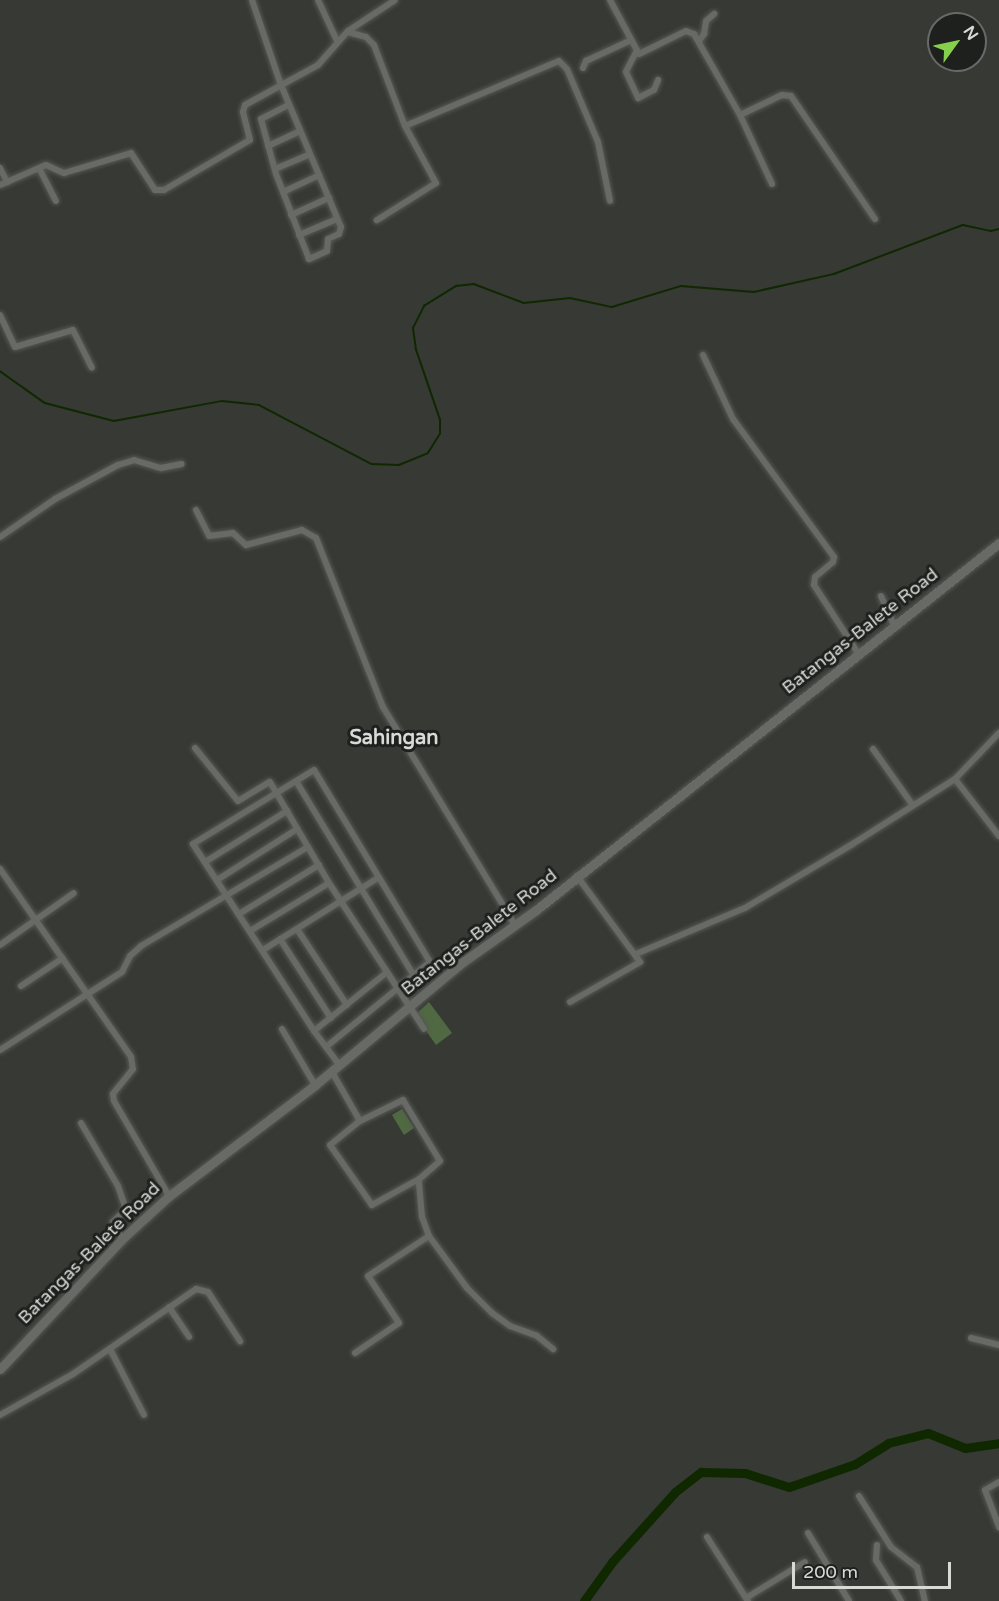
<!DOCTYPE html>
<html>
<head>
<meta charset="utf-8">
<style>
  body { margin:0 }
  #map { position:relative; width:999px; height:1601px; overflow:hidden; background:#363934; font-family:"Varela Round",sans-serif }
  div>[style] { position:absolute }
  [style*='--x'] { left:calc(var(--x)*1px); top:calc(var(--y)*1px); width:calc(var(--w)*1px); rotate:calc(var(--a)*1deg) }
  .green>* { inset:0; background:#516942 }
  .stream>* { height:1.5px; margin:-0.75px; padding:0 0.75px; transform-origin:0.75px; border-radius:0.75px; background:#102800 }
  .river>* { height:9px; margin:-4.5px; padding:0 4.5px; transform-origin:4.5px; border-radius:4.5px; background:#102800 }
  .roads { filter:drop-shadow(0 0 2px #555854) drop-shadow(0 0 2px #555854) }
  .minor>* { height:6px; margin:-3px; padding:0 3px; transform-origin:3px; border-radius:3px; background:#676a65 }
  .secondary>* { height:9px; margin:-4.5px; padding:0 4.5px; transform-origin:4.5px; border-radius:4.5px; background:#676a65 }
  span { translate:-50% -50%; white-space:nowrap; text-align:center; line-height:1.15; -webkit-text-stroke:6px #1e201e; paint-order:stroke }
  .street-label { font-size:18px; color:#d8dad7 }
  .neighbourhood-label { font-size:20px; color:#d8dad7; font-weight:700 }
  .north { position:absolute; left:927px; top:12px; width:60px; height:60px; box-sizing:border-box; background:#1e201e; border:2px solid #686a68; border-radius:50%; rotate:57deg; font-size:16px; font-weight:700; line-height:24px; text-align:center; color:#d8dad7 }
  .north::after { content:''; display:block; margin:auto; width:21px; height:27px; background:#85cf4d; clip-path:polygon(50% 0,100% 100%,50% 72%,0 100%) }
  .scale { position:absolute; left:792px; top:1562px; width:159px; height:27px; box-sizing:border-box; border:3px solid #d8dad7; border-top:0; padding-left:8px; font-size:18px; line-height:21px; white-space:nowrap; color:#d8dad7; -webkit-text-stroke:4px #1e201e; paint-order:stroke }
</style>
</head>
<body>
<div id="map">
  <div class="green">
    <div style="clip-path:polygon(429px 1002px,452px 1033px,436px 1045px,415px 1015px)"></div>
    <div style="clip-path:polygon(402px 1109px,414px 1128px,404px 1135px,392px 1115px)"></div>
  </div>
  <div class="stream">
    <div style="--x:0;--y:371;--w:55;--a:35.4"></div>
    <div style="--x:45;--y:403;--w:71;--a:14.6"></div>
    <div style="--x:114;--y:421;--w:110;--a:-10.5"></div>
    <div style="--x:222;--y:401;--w:37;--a:6"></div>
    <div style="--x:259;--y:405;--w:127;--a:27.6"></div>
    <div style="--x:372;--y:464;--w:27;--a:2"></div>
    <div style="--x:399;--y:465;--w:31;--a:-22"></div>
    <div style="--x:428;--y:453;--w:22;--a:-58"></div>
    <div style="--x:440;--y:434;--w:14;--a:-90"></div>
    <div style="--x:440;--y:420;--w:74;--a:-108.9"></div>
    <div style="--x:416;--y:350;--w:22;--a:-98"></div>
    <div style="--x:413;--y:328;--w:25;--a:-63"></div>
    <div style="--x:424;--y:306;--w:38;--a:-32"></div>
    <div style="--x:456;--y:286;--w:18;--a:-6"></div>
    <div style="--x:474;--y:284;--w:53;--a:20.8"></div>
    <div style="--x:524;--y:303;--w:46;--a:-6.2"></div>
    <div style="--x:570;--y:298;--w:43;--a:12.1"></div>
    <div style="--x:612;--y:307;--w:72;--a:-16.9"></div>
    <div style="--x:681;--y:286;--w:73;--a:4.7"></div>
    <div style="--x:754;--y:292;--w:82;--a:-12.7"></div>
    <div style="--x:834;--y:274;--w:138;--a:-20.8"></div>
    <div style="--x:963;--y:225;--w:29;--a:12"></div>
    <div style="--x:991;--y:231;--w:8;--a:-14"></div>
  </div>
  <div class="river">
    <div style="--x:584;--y:1601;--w:48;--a:-54.3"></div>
    <div style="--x:612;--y:1562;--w:94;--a:-48"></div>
    <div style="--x:675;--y:1492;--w:33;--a:-38"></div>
    <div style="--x:701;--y:1472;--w:44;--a:1.3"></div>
    <div style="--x:745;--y:1473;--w:46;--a:17.7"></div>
    <div style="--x:789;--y:1487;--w:70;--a:-19.2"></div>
    <div style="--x:855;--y:1464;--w:39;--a:-32"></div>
    <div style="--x:888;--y:1443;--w:41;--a:-14"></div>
    <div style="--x:928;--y:1433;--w:40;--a:22"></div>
    <div style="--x:965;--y:1448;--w:34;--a:-8"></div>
  </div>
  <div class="roads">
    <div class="minor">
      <div style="--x:252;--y:0;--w:90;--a:71.2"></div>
      <div style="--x:281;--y:85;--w:154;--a:67.1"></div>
      <div style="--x:341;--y:227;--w:7;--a:106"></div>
      <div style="--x:339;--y:234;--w:12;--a:156"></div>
      <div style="--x:328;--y:239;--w:12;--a:95"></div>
      <div style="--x:327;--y:251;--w:20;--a:156"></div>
      <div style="--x:309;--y:259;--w:91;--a:-111.2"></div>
      <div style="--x:276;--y:174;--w:57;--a:-105.3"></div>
      <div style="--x:261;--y:119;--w:31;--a:-27"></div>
      <div style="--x:318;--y:0;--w:45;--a:65.1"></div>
      <div style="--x:610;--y:0;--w:61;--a:61.8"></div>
      <div style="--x:639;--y:54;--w:52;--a:-26.1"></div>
      <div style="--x:686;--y:31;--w:9;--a:21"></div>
      <div style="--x:694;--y:34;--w:93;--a:60.4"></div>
      <div style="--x:740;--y:115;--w:47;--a:-25.5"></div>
      <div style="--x:782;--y:95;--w:9;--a:6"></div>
      <div style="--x:791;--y:96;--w:149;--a:55.7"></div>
      <div style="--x:348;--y:32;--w:19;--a:16"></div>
      <div style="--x:366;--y:37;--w:11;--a:45"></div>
      <div style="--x:374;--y:45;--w:87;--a:69.1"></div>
      <div style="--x:405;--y:126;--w:65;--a:61.5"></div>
      <div style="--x:436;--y:183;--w:70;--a:147.9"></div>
      <div style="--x:699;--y:41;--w:9;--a:-54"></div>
      <div style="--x:704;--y:34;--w:13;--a:-81"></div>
      <div style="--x:706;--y:21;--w:11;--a:-41"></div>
      <div style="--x:636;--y:52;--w:22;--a:117"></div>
      <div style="--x:626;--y:72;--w:29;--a:65"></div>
      <div style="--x:638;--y:98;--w:18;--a:-27"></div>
      <div style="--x:654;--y:90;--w:11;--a:-68"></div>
      <div style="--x:583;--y:68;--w:8;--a:-67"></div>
      <div style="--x:586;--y:61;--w:47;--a:-24.9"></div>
      <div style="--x:740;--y:115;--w:76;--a:65.1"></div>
      <div style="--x:405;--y:126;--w:167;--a:-22.9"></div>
      <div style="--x:559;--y:61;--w:11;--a:45"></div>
      <div style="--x:567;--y:69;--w:79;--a:67"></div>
      <div style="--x:598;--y:142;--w:60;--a:78.5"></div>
      <div style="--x:268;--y:146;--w:35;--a:-25"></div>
      <div style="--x:0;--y:168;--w:16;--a:63"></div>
      <div style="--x:39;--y:168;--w:37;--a:63"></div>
      <div style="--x:275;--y:169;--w:38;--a:-23"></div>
      <div style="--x:0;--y:185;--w:50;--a:-23.5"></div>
      <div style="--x:46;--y:165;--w:20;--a:24"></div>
      <div style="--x:64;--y:173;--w:70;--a:-16.6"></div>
      <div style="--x:131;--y:153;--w:44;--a:57"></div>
      <div style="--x:155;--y:190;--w:9;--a:0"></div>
      <div style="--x:164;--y:190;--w:99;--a:-30.2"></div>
      <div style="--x:250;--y:140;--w:29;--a:-104"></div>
      <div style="--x:243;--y:112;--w:7;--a:-74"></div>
      <div style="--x:245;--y:105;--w:83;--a:-28.7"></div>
      <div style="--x:318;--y:65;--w:45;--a:-48.6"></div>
      <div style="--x:348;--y:31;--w:56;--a:-33.4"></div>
      <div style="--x:283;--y:192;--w:40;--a:-25"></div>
      <div style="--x:291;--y:215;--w:42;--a:-24.1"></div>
      <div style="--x:299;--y:235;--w:41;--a:-22.8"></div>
      <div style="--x:0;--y:315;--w:35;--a:65"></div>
      <div style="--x:15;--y:347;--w:60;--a:-16.3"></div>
      <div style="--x:73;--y:330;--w:42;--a:63.4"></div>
      <div style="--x:703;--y:355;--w:71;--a:64.9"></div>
      <div style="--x:733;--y:419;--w:171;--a:53.8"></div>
      <div style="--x:834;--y:557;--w:5;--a:101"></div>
      <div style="--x:833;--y:562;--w:23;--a:140"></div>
      <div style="--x:815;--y:577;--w:8;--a:97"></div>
      <div style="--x:814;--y:585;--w:81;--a:57.1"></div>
      <div style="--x:196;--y:510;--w:29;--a:63"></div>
      <div style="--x:209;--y:536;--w:24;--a:-7"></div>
      <div style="--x:233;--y:533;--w:18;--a:43"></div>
      <div style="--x:246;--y:545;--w:58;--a:-15"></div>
      <div style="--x:302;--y:530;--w:16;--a:30"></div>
      <div style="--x:316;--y:538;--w:182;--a:68.4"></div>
      <div style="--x:383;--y:707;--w:255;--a:58.8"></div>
      <div style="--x:0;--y:537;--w:67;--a:-34.6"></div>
      <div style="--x:55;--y:499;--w:72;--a:-28.4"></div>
      <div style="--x:118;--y:465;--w:17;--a:-17"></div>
      <div style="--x:134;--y:460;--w:28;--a:17"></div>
      <div style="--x:161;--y:468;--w:21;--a:-11"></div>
      <div style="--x:881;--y:596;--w:32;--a:66"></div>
      <div style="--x:195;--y:748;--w:68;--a:50.9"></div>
      <div style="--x:238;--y:801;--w:37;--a:-31"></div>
      <div style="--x:270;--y:782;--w:117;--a:59.7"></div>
      <div style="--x:329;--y:883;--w:174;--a:56.9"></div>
      <div style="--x:873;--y:749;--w:67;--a:54.7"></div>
      <div style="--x:955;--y:779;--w:72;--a:52.3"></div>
      <div style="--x:296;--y:781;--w:228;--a:58.8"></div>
      <div style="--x:205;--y:862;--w:97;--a:-31.9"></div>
      <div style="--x:0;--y:869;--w:229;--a:55.1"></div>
      <div style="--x:131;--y:1057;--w:12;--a:81"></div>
      <div style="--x:133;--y:1069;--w:32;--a:129"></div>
      <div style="--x:113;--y:1094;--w:7;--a:82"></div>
      <div style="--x:114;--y:1101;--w:110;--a:59.9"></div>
      <div style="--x:217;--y:880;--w:95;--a:-32.5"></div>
      <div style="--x:239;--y:914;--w:94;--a:-31.5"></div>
      <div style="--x:297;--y:929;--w:91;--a:56.7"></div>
      <div style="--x:250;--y:931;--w:92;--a:-31.3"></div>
      <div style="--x:280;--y:939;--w:94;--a:57.2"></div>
      <div style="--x:0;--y:945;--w:90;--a:-35.1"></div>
      <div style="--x:263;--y:950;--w:136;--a:-32.1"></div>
      <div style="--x:636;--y:954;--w:118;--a:-22.9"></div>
      <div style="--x:745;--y:908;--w:123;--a:-30.7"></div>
      <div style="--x:851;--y:845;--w:123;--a:-32.4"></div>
      <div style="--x:955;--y:779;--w:64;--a:-46.3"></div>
      <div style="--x:21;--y:986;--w:50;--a:-33.7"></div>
      <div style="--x:570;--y:1002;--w:81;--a:-29.7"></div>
      <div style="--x:640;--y:962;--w:107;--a:-126.2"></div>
      <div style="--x:282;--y:1029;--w:65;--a:59.5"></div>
      <div style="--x:314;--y:1031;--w:92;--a:-38.9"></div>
      <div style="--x:326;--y:1047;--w:134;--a:-39.3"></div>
      <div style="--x:430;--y:962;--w:224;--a:-121.1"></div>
      <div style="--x:314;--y:770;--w:142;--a:148.6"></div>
      <div style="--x:193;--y:844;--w:223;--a:57.1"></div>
      <div style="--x:314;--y:1031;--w:44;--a:53.4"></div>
      <div style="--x:0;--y:1050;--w:145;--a:-32.6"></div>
      <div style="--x:122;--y:972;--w:18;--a:-63"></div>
      <div style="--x:130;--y:956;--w:15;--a:-42"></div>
      <div style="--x:141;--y:946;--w:194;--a:-30.7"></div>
      <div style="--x:332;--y:1072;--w:56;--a:60.3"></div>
      <div style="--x:403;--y:1100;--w:71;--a:58.8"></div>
      <div style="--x:440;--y:1161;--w:28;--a:139"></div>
      <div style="--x:419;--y:1179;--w:54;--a:151"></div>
      <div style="--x:372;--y:1205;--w:73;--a:-125"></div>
      <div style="--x:330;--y:1145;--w:38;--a:-39"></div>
      <div style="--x:360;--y:1121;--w:48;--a:-26"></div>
      <div style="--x:81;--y:1123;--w:73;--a:59.6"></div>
      <div style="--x:118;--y:1186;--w:24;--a:71"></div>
      <div style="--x:126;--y:1209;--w:18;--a:135"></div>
      <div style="--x:113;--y:1222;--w:19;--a:62"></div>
      <div style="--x:429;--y:1236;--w:64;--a:53.8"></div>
      <div style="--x:467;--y:1288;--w:35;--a:45"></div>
      <div style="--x:492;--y:1313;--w:22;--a:36"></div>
      <div style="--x:510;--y:1326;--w:29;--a:20"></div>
      <div style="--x:537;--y:1336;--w:21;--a:39"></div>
      <div style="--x:169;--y:1307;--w:36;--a:56"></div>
      <div style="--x:971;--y:1338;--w:29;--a:14"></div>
      <div style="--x:110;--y:1349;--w:74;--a:62.7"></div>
      <div style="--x:355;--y:1353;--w:53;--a:-34.3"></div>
      <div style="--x:399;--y:1323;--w:56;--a:-123.4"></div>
      <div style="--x:368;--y:1276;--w:73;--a:-33.3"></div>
      <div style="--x:429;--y:1236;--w:20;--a:-110"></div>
      <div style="--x:422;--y:1217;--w:38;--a:-95"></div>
      <div style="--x:0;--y:1415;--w:84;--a:-29.3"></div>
      <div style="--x:73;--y:1374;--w:150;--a:-34.6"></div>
      <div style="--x:196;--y:1289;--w:12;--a:14"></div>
      <div style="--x:208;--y:1292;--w:59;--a:56.9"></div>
      <div style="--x:999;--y:1482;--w:16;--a:150"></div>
      <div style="--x:985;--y:1490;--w:40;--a:69"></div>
      <div style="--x:859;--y:1496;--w:60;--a:57.9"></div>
      <div style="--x:891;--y:1547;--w:33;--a:38"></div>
      <div style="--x:917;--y:1567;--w:35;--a:77"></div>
      <div style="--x:808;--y:1533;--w:79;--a:58.9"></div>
      <div style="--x:707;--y:1537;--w:76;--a:57.4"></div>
      <div style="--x:877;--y:1545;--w:15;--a:94"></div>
      <div style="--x:876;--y:1560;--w:48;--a:58.6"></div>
      <div style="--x:746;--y:1598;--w:69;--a:-31.4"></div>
    </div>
    <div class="secondary">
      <div style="--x:0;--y:1369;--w:178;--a:-46.8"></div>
      <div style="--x:122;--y:1239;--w:64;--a:-42.5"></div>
      <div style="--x:169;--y:1196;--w:183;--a:-37.2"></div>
      <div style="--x:315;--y:1085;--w:189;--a:-39.8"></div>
      <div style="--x:460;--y:964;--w:93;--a:-35.4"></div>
      <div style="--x:536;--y:910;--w:591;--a:-38.4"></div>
    </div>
  </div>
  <div class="street-label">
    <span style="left:860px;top:631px;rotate:-38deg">Batangas-Balete Road</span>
    <span style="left:479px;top:932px;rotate:-38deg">Batangas-Balete Road</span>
    <span style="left:89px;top:1253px;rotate:-45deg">Batangas-Balete Road</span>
  </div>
  <div class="neighbourhood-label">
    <span style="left:394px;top:738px">Sahingan</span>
  </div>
  <div class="north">N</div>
  <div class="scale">200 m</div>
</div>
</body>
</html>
